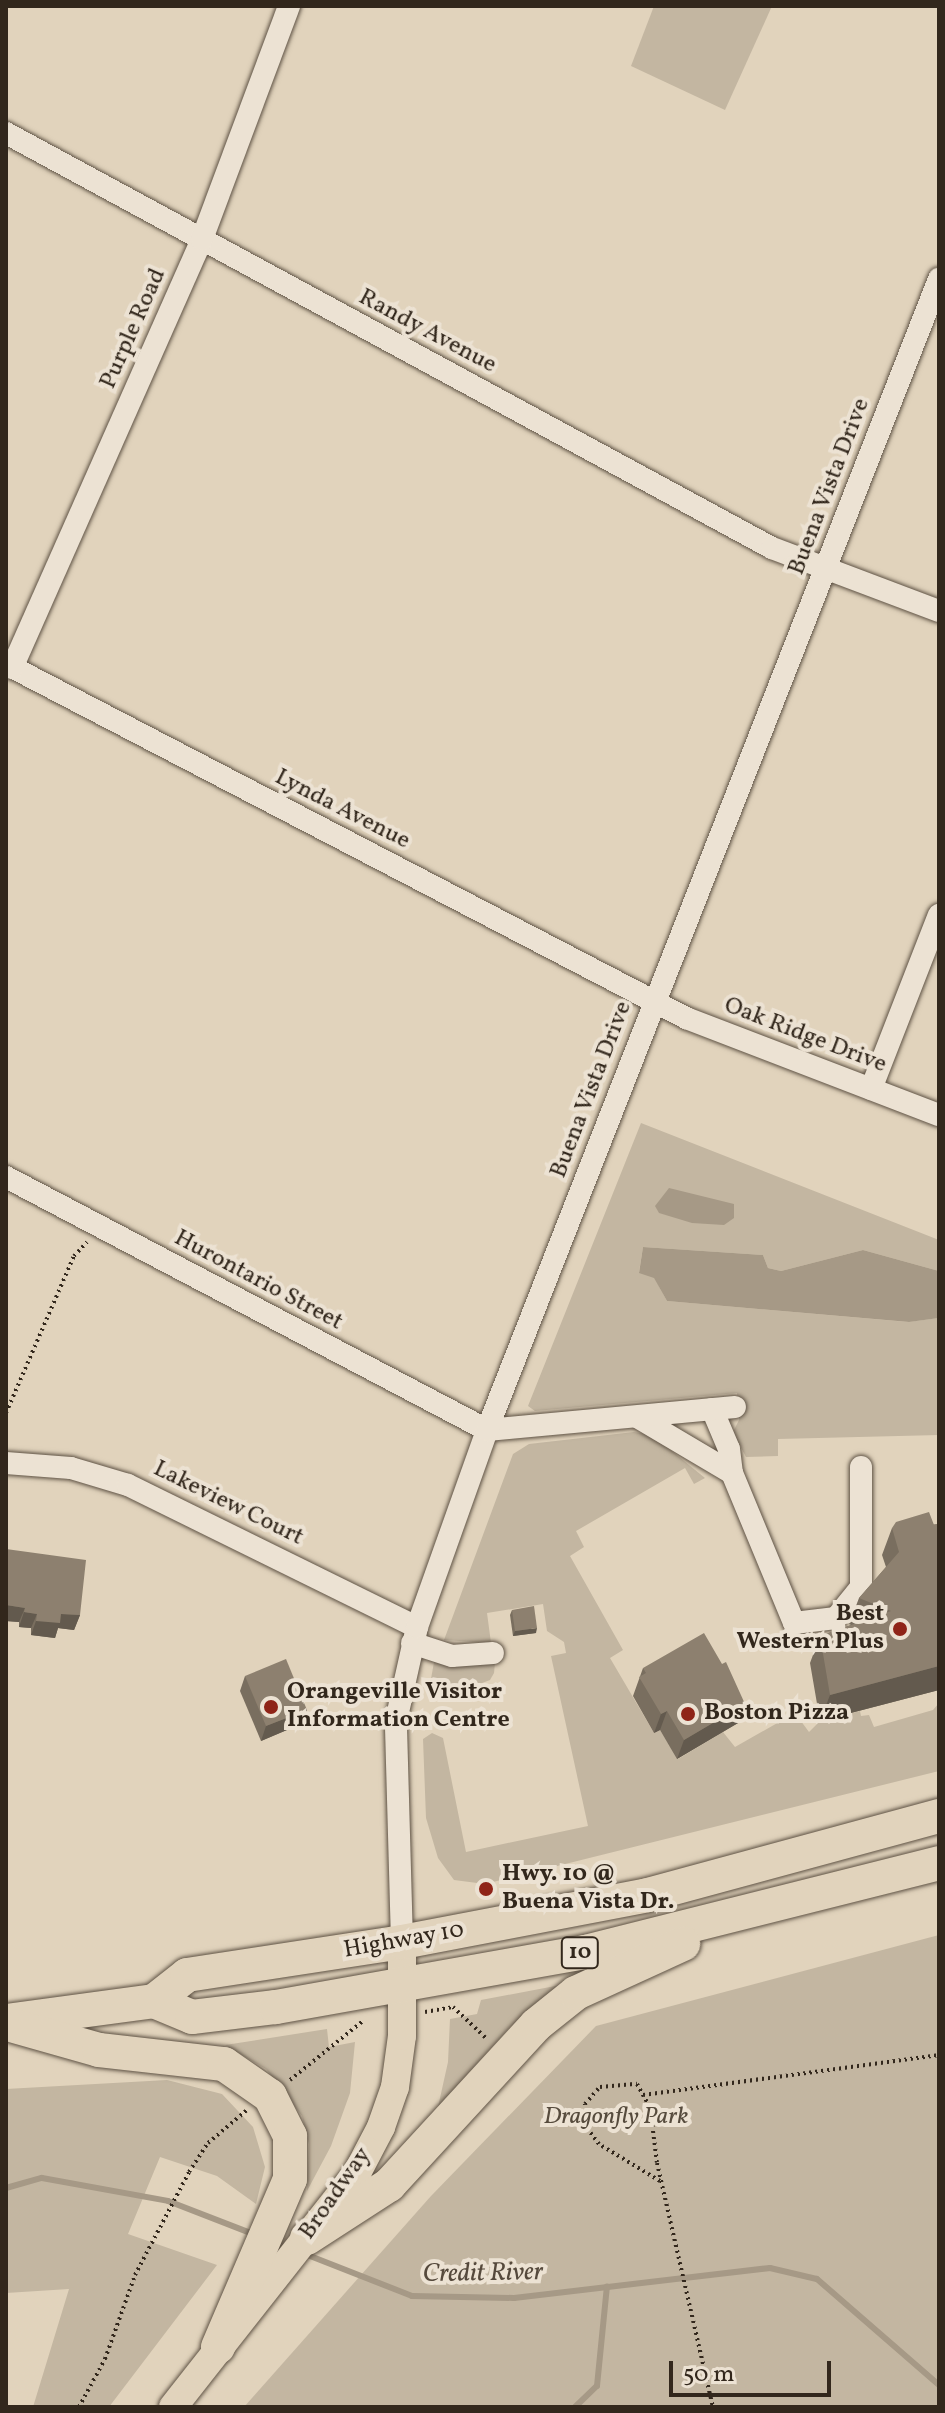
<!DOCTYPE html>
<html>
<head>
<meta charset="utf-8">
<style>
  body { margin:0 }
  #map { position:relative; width:945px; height:2413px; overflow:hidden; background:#e1d3bc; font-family:Vollkorn,serif }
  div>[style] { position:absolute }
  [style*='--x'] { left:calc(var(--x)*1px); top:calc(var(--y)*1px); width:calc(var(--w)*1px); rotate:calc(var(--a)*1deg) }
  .green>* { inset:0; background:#c3b6a1 }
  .water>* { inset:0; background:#a69986 }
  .stream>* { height:6px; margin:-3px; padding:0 3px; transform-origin:3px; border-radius:3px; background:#a69986 }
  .path>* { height:4px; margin-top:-2px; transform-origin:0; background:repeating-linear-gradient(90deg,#32271c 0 2px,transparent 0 6px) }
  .roads { filter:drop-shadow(0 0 2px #5e5244) drop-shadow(0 0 2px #5e5244) }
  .minor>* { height:22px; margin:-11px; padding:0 11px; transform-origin:11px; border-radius:11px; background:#ece2d3 }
  .major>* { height:28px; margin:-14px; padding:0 14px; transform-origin:14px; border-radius:14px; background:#e1d3bc }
  .highway>* { height:34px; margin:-17px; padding:0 17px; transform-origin:17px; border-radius:17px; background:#e1d3bc }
  .wall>* { inset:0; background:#796e5f }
  .shaded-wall>* { inset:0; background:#635a4e }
  .building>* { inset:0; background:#8d806f }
  .dots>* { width:22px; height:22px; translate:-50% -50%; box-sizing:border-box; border:4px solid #ece2d3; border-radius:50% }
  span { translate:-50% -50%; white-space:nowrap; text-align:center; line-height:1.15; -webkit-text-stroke:8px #ece2d3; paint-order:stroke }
  .shield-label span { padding:2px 6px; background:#ece2d3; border:2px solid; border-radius:6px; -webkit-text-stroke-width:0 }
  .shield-label { font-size:22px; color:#32271c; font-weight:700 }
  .street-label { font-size:24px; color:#32271c }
  .poi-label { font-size:24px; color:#32271c; font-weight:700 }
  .right { translate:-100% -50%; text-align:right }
  .left { translate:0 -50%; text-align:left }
  .park-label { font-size:24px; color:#564b3d; font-style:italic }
  .water-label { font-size:26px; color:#55493c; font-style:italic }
  .frame { position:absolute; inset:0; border:8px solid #32271c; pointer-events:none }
  .scale { position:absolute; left:669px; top:2361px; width:162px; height:36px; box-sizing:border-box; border:4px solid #32271c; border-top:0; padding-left:10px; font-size:24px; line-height:28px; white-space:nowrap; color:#32271c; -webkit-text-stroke:6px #ece2d3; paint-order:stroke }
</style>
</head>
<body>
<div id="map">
  <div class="green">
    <div style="clip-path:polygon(654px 6px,772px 6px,725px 110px,631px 66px)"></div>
    <div style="clip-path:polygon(641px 1123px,939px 1240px,939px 1271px,863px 1250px,781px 1271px,768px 1268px,763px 1255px,643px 1247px,639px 1272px,654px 1277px,667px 1301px,908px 1322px,939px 1318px,939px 1435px,778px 1439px,778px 1456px,746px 1457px,733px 1432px,739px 1420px,737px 1393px,535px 1411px,528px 1406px)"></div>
    <div style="clip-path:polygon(634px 1432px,652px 1435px,705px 1478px,694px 1484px,685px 1468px,576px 1531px,584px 1547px,570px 1556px,623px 1650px,610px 1658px,654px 1733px,660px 1730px,678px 1759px,723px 1732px,735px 1747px,795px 1713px,809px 1732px,820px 1721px,860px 1711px,861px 1716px,869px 1715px,874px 1727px,933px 1710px,939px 1703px,939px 1771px,485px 1884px,454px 1880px,438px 1858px,426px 1818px,423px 1739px,432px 1733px,443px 1738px,466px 1852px,588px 1826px,551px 1656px,566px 1653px,564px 1642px,547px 1631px,543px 1604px,487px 1613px,491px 1643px,444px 1640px,513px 1454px,529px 1444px)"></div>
    <div style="clip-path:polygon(434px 1662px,495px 1663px,494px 1673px,490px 1680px,435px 1701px,428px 1696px)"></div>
    <div style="clip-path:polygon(939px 1935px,939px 2407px,244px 2407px,431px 2196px,596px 2026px)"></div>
    <div style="clip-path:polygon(571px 1983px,511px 2026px,438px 2107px,448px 2062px,450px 2019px,477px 2014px,481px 2000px)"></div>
    <div style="clip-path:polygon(327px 2029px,329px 2047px,355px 2042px,350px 2093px,331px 2146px,307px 2191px,309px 2144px,302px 2116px,266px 2069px,225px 2045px)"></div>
    <div style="clip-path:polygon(167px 2080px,222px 2094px,253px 2127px,265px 2167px,256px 2204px,217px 2176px,160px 2157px,128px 2234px,217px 2265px,109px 2407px,33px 2407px,69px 2289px,6px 2293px,6px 2089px)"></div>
  </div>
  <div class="water">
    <div style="clip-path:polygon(669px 1188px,734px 1204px,734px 1218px,724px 1225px,692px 1223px,659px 1213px,655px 1206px)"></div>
    <div style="clip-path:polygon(643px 1247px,763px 1255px,768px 1268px,781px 1271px,863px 1250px,939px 1271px,939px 1318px,909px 1322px,667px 1301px,654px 1278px,639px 1273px)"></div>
  </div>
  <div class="stream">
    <div style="--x:6;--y:2188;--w:37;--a:-16"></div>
    <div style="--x:42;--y:2178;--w:128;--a:10.3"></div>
    <div style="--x:168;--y:2201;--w:91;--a:21.2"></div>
    <div style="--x:305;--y:2254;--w:115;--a:21.4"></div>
    <div style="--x:412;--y:2296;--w:102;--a:1.1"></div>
    <div style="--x:514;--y:2298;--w:258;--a:-6.7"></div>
    <div style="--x:770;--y:2268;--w:48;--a:13.2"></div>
    <div style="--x:817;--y:2279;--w:162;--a:41"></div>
    <div style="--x:575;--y:2407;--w:30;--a:-44"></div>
    <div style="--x:597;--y:2386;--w:100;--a:-84.3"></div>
  </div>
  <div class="path">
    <div style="--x:6;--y:1413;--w:171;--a:-66.6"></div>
    <div style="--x:74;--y:1256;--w:19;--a:-47"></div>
    <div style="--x:425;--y:2012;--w:28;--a:-10"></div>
    <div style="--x:453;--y:2007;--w:47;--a:43.3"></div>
    <div style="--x:290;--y:2080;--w:95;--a:-39"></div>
    <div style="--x:643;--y:2095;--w:299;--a:-7.7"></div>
    <div style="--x:660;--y:2181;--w:71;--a:-148.8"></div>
    <div style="--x:599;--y:2144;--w:26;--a:-127"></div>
    <div style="--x:583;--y:2123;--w:19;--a:-84"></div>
    <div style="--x:585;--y:2104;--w:23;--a:-49"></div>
    <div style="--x:600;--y:2087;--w:37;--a:-5"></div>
    <div style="--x:637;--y:2084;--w:26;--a:61"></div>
    <div style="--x:650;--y:2107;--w:56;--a:82.9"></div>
    <div style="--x:657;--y:2163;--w:250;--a:77.1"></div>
    <div style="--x:79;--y:2407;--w:55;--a:-61.6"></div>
    <div style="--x:105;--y:2359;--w:89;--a:-70.3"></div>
    <div style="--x:135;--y:2275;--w:116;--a:-62.3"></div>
    <div style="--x:189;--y:2172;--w:35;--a:-57"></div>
    <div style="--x:208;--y:2143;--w:51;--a:-40.2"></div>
  </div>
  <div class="roads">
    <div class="minor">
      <div style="--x:6;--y:133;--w:871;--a:28.45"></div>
      <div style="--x:772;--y:548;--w:178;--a:20.7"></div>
      <div style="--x:6;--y:664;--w:767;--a:27.5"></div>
      <div style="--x:686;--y:1018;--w:271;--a:21"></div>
      <div style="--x:12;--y:668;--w:469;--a:-66.1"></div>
      <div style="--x:202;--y:239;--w:249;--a:-69.5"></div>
      <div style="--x:871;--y:1089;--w:187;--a:-68.7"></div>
      <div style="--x:6;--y:1177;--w:543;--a:27.74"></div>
      <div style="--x:712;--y:1409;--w:43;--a:67"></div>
      <div style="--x:729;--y:1449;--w:24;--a:83"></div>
      <div style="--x:639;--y:1418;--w:108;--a:30.6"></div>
      <div style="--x:732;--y:1473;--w:162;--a:67.5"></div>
      <div style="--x:794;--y:1623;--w:42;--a:-6.8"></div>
      <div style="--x:836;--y:1618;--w:40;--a:-51"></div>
      <div style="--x:861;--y:1587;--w:120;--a:-90"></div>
      <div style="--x:487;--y:1430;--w:249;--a:-5.3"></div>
      <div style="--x:6;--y:1463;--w:65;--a:4.4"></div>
      <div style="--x:71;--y:1468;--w:59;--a:16.6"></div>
      <div style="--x:128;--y:1485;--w:322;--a:26.2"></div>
      <div style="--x:412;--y:1643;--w:42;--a:18"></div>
      <div style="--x:452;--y:1656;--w:41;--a:-4.2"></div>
      <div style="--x:402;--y:1942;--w:221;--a:-91.6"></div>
      <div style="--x:396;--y:1721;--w:96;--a:-77.4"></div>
      <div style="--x:417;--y:1627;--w:209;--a:-70.4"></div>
      <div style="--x:487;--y:1430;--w:1237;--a:-68.56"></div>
    </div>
    <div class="major">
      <div style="--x:173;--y:2407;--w:298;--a:-51.8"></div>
      <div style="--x:357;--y:2173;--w:52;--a:-62.4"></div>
      <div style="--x:381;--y:2127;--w:42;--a:-70.7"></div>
      <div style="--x:395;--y:2087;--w:51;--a:-82.2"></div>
      <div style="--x:402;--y:2036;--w:94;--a:-90"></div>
    </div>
    <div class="highway">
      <div style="--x:154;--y:2001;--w:42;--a:-38.2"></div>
      <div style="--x:187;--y:1975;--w:218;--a:-8.7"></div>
      <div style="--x:402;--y:1942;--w:250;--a:-10.8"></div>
      <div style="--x:648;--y:1895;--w:302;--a:-15.2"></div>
      <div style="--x:6;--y:2021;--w:149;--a:-7.7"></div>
      <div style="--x:154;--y:2001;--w:41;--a:22.8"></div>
      <div style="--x:192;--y:2017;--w:85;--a:-6.8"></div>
      <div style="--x:276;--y:2007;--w:314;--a:-10.1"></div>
      <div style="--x:585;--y:1952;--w:365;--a:-14.1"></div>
      <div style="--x:14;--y:2026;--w:88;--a:15.8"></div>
      <div style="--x:99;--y:2050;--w:126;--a:6.4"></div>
      <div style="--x:224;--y:2064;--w:56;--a:34.8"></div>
      <div style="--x:270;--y:2096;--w:45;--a:63.4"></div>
      <div style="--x:290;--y:2136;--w:43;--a:90"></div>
      <div style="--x:290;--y:2179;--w:183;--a:113.2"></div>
      <div style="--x:307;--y:2238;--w:98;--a:-32.9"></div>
      <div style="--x:389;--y:2185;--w:217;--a:-47.4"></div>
      <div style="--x:536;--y:2025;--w:51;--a:-38.7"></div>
      <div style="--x:576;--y:1993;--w:118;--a:-24.6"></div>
    </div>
  </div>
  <div class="wall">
    <div style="clip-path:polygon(939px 1524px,939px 1690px,820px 1721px,810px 1663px,820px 1636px,851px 1625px,849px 1624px,859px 1598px,886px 1567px,882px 1555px,892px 1528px)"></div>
    <div style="clip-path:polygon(6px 1549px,80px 1615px,74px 1630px,58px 1628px,55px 1638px,31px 1635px,31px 1628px,19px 1627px,19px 1622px,6px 1621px)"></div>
    <div style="clip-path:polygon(512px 1610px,536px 1633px,513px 1636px,510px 1615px)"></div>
    <div style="clip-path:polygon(643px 1668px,745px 1704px,738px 1723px,677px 1759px,660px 1730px,654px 1733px,633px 1696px)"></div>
    <div style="clip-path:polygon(245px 1676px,307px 1710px,301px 1724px,261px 1741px,240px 1691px)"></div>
  </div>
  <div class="shaded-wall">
    <div style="clip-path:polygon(6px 1605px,25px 1608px,19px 1622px,6px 1621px)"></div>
    <div style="clip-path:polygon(24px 1612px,37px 1614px,31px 1628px,19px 1627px)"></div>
    <div style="clip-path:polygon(61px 1614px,80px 1615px,74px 1630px,58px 1628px,55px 1638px,31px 1635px,36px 1621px)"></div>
    <div style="clip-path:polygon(537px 1628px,536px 1633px,513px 1636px,515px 1631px)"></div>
    <div style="clip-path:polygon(939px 1666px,939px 1690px,820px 1721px,830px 1695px)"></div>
    <div style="clip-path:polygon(745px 1704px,738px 1723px,677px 1759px,684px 1740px)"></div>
    <div style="clip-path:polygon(307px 1710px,301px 1724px,261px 1741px,266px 1726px)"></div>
    <div style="clip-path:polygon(667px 1711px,660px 1730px,654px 1733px,661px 1714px)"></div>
  </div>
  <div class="building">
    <div style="clip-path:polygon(929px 1512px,934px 1525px,939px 1524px,939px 1666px,830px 1695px,820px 1636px,891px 1611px,859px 1598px,899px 1552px,892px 1528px,896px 1522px)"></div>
    <div style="clip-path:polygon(6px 1549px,86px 1560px,80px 1615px,61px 1614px,60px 1623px,36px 1621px,37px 1614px,24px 1612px,25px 1608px,6px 1605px)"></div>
    <div style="clip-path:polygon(534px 1606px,537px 1628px,515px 1631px,512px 1610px)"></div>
    <div style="clip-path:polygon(704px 1633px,722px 1664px,726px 1662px,745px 1704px,684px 1740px,667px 1711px,661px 1714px,639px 1677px,646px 1673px,643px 1668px)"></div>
    <div style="clip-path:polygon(286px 1659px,307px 1710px,266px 1726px,245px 1676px)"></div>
  </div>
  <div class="dots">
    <div style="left:900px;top:1629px;background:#8f2418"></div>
    <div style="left:271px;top:1707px;background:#8f2418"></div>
    <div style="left:688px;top:1714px;background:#8f2418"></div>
    <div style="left:486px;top:1889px;background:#8f2418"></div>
  </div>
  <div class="shield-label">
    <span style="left:580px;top:1953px">10</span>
  </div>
  <div class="street-label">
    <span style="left:134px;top:329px;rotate:-66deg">Purple Road</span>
    <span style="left:427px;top:332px;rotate:28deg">Randy Avenue</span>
    <span style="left:830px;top:487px;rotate:-69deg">Buena Vista Drive</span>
    <span style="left:342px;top:810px;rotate:27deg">Lynda Avenue</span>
    <span style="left:805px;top:1036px;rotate:21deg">Oak Ridge Drive</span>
    <span style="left:592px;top:1090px;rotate:-69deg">Buena Vista Drive</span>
    <span style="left:258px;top:1281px;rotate:28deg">Hurontario Street</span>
    <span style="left:228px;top:1504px;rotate:26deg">Lakeview Court</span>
    <span style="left:404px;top:1941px;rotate:-10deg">Highway 10</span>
    <span style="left:336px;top:2194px;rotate:-55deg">Broadway</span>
  </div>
  <div class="poi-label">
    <span class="right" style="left:884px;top:1629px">Best<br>Western Plus</span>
    <span class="left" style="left:287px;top:1707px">Orangeville Visitor<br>Information Centre</span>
    <span class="left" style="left:704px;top:1714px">Boston Pizza</span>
    <span class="left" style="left:502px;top:1889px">Hwy. 10 @<br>Buena Vista Dr.</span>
  </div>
  <div class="park-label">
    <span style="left:616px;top:2118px">Dragonfly Park</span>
  </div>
  <div class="water-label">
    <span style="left:483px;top:2274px;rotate:-1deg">Credit River</span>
  </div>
  <div class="frame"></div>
  <div class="scale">50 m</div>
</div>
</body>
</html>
